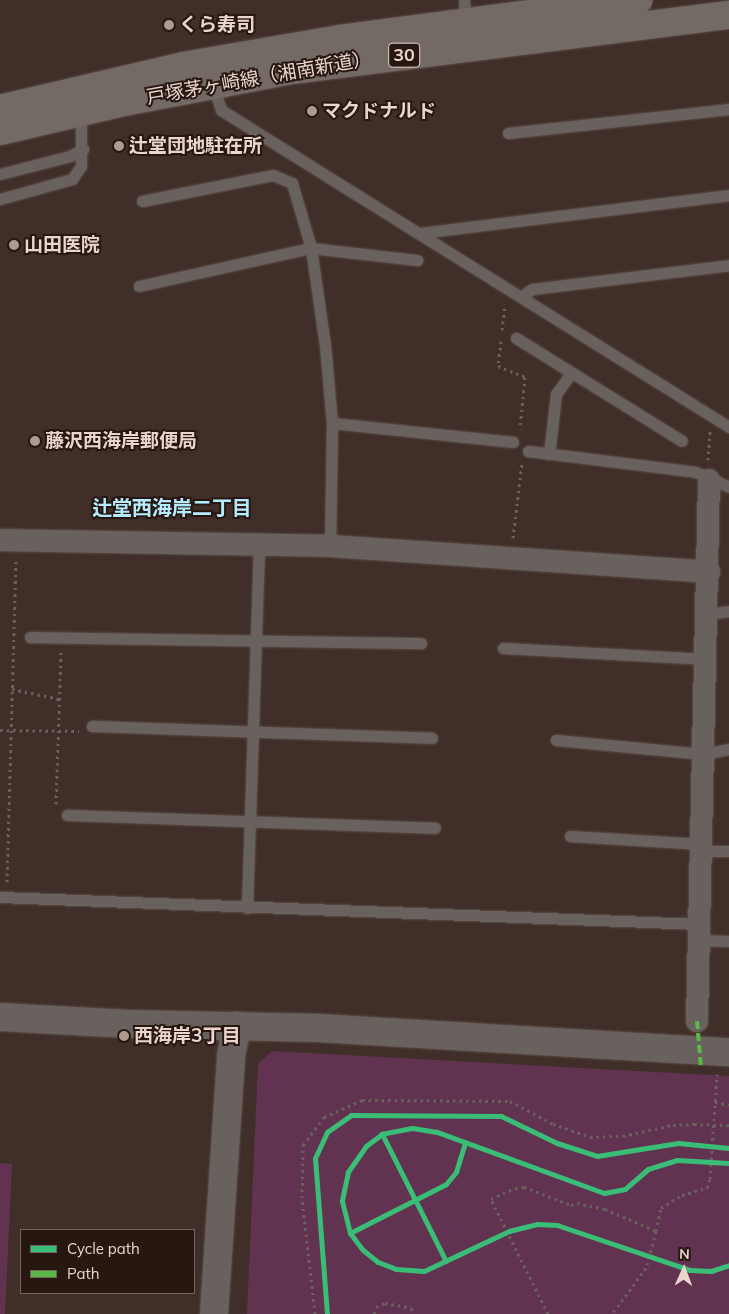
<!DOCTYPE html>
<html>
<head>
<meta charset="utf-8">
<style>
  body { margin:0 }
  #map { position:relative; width:729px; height:1314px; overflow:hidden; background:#402e28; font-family:Mulish,"Noto Sans JP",sans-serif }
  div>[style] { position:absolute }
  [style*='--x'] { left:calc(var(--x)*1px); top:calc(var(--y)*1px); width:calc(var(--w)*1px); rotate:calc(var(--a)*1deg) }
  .green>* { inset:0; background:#613350 }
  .path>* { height:3px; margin-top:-1.5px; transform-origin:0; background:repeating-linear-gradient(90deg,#6a615e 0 2.5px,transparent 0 6.5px) }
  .roads { filter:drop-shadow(0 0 1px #5d4d47) drop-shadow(0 0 1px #5d4d47) }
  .service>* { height:11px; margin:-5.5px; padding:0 5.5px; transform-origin:5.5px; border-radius:5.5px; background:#69615e }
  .minor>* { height:22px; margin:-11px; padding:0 11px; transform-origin:11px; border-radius:11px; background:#69615e }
  .tertiary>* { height:28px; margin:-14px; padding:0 14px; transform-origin:14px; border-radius:14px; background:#69615e }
  .primary>* { height:28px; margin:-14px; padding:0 14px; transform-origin:14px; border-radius:14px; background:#746a65 }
  .path-bridge>* { height:3px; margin-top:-1.5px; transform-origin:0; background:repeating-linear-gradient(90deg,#6a615e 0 2.5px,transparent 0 6.5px) }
  .quiet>* { height:4px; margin-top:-2px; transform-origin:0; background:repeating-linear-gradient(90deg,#58b947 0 8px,transparent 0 12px) }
  .cycleway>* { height:5px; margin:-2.5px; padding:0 2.5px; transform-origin:2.5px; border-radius:2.5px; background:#3abd76 }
  .dots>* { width:14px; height:14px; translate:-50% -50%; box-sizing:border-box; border:2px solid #261711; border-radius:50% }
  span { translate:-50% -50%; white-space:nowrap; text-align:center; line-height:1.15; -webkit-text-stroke:4px #261711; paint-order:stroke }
  .shield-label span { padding:1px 4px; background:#261711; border:1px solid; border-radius:4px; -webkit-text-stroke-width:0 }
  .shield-label { font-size:18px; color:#ead4cc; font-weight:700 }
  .poi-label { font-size:19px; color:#ead4cc; font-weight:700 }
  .left { translate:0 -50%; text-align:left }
  .street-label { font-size:19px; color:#ead4cc }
  .neighbourhood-label { font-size:20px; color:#b6ebfd; font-weight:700 }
  .legend { position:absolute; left:20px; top:1229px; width:175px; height:65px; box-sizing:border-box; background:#261711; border:1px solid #74635c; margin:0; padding:6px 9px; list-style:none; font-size:15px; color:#ead4cc }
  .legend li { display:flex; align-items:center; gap:10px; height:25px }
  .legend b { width:25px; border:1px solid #74635c }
  .north { position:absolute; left:659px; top:1244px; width:50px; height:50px; -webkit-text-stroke:4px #261711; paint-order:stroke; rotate:2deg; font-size:14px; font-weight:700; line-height:20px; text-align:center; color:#ead4cc }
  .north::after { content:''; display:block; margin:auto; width:18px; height:22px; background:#ead4cc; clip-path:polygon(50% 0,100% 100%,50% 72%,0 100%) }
</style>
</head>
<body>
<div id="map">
  <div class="green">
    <div style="clip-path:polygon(272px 1051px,729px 1076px,729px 1314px,247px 1314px,258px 1064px)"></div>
    <div style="clip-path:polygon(0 1163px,12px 1164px,5px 1314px,0 1314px)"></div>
  </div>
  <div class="path">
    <div style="--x:502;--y:330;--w:26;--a:-83"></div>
    <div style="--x:501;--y:341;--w:25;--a:97"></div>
    <div style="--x:498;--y:366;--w:29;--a:22"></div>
    <div style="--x:525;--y:377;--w:52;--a:95.5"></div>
    <div style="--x:708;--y:460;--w:29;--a:-86"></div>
    <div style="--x:513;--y:538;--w:76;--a:-83.2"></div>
    <div style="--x:12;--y:689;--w:48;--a:12"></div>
    <div style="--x:0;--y:730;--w:79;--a:0.7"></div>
    <div style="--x:56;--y:804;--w:153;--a:-88.1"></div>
    <div style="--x:7;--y:882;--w:321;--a:-88.4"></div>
    <div style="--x:715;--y:1102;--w:14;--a:12"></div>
    <div style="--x:656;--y:1231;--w:24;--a:-78"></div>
    <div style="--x:661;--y:1208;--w:25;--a:-32"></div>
    <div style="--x:682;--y:1195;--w:26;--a:-16"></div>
    <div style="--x:707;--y:1188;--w:9;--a:-72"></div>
    <div style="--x:710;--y:1179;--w:105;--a:-86.2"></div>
    <div style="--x:315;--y:1314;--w:117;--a:-96.4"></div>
    <div style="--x:302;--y:1198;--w:53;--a:-88.9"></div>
    <div style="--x:303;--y:1145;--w:35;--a:-53"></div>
    <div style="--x:324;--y:1117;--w:42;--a:-24.1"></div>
    <div style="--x:362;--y:1100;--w:148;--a:0.4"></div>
    <div style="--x:510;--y:1101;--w:49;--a:28.1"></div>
    <div style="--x:553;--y:1124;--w:39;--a:19"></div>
    <div style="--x:590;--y:1137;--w:33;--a:-2"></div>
    <div style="--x:623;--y:1136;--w:51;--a:-12.4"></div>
    <div style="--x:673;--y:1125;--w:21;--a:-3"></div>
    <div style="--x:374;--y:1314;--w:7;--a:-74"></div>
    <div style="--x:376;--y:1307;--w:10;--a:-24"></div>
    <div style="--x:385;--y:1303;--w:27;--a:10"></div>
    <div style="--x:412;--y:1308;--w:6;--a:99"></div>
    <div style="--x:548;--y:1314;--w:128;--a:-116.4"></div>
    <div style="--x:491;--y:1199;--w:26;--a:-25"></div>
    <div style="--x:515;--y:1188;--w:9;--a:-6"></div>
    <div style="--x:524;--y:1187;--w:50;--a:21"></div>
    <div style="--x:571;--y:1205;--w:6;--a:-18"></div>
    <div style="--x:577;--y:1203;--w:29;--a:12"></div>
    <div style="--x:605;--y:1209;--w:56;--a:23.3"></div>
    <div style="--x:656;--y:1231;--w:38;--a:105"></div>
    <div style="--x:646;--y:1268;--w:57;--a:126.5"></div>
  </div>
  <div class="roads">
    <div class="service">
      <div style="--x:464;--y:0;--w:22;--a:87"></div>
      <div style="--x:213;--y:85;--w:26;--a:72"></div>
      <div style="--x:221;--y:110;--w:599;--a:31.96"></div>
      <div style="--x:508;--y:133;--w:222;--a:-6.2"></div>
      <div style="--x:0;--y:174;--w:72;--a:-14.4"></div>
      <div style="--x:70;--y:156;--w:15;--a:-28"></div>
      <div style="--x:0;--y:199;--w:75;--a:-15.5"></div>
      <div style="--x:72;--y:179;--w:16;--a:-55"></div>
      <div style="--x:81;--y:166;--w:54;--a:-90"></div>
      <div style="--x:142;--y:201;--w:134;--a:-11.2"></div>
      <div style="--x:273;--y:175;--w:21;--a:23"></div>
      <div style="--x:292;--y:183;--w:68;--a:73.7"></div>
      <div style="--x:311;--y:248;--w:98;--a:81.8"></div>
      <div style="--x:325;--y:345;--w:78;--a:84.9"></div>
      <div style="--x:332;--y:423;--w:123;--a:90.9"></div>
      <div style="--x:420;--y:233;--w:311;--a:-7"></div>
      <div style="--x:139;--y:286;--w:176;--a:-12.5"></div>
      <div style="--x:311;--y:248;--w:107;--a:6.5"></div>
      <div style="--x:526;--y:293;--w:7;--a:-34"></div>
      <div style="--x:532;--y:289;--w:198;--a:-6.9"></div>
      <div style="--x:516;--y:338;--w:195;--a:31.8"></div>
      <div style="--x:332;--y:423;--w:182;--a:6"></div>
      <div style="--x:528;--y:451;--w:169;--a:7.1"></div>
      <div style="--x:696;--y:472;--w:36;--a:24"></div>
      <div style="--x:549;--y:454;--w:60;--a:-83.3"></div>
      <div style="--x:556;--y:394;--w:27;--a:-54"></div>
      <div style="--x:708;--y:614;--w:21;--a:-8"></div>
      <div style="--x:30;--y:637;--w:391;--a:0.9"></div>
      <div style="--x:503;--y:648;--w:204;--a:3.1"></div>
      <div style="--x:92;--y:726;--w:340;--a:2"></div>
      <div style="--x:556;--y:740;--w:148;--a:5.4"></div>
      <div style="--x:703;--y:754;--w:26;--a:-11"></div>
      <div style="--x:67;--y:815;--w:368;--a:2"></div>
      <div style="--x:570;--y:836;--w:132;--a:3.5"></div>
      <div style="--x:702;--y:851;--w:27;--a:0"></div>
      <div style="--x:0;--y:897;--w:700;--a:2.21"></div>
      <div style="--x:247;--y:908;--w:365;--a:-88.1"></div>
      <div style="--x:699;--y:940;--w:30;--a:2"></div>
    </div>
    <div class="minor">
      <div style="--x:0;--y:540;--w:330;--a:1"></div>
      <div style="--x:330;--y:546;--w:380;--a:3.9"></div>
      <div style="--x:697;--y:1021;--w:541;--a:-88.73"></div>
    </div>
    <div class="tertiary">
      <div style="--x:0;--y:1017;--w:129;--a:3.1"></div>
      <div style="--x:129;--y:1024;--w:191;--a:1.2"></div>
      <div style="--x:320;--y:1028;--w:410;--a:3.4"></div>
      <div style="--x:214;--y:1314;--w:259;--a:-86.2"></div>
      <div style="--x:231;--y:1056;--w:31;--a:-79"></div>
    </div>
    <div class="primary">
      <div style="--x:0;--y:109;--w:188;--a:-13.2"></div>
      <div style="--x:183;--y:66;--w:159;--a:-9.8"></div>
      <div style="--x:340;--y:39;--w:301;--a:-7.5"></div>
      <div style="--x:0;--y:131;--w:127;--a:-13.2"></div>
      <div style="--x:124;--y:102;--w:171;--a:-10.8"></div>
      <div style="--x:292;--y:70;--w:440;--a:-7.2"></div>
    </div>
  </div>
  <div class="path-bridge">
    <div style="--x:694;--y:1124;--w:35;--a:2"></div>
  </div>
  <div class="quiet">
    <div style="--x:697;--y:1021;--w:47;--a:85.1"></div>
  </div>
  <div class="cycleway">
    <div style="--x:382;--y:1134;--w:142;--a:63.3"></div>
    <div style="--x:729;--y:1163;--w:52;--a:-176.7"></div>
    <div style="--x:677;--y:1160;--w:30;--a:163"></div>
    <div style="--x:648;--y:1169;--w:30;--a:139"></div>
    <div style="--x:625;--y:1189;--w:21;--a:169"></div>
    <div style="--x:604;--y:1193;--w:178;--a:-159.9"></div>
    <div style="--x:437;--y:1132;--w:25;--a:-171"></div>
    <div style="--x:412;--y:1128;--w:31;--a:169"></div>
    <div style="--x:382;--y:1134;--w:20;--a:143"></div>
    <div style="--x:366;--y:1146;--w:32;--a:125"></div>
    <div style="--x:348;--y:1172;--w:30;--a:102"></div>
    <div style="--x:342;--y:1201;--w:33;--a:76"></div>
    <div style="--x:350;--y:1233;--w:21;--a:53"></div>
    <div style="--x:363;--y:1250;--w:19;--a:39"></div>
    <div style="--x:378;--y:1262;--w:19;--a:21"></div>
    <div style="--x:396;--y:1269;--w:28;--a:4"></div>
    <div style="--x:424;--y:1271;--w:94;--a:-25.2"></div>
    <div style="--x:509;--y:1231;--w:29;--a:-14"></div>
    <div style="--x:537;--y:1224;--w:20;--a:3"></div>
    <div style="--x:557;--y:1225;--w:140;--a:18.7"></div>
    <div style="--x:690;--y:1270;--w:21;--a:3"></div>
    <div style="--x:711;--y:1271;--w:19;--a:-18"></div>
    <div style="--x:350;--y:1233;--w:108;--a:-27"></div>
    <div style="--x:446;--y:1184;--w:16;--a:-50"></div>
    <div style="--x:456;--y:1172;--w:31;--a:-73"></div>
    <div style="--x:327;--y:1314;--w:156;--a:-94.4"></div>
    <div style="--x:315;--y:1158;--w:29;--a:-65"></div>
    <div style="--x:327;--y:1132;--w:29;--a:-35"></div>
    <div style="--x:351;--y:1115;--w:150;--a:0.4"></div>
    <div style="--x:501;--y:1116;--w:62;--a:25.7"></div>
    <div style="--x:557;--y:1143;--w:42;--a:18"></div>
    <div style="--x:597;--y:1156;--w:82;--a:-9.1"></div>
    <div style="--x:678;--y:1143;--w:51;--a:5.6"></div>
  </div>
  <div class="dots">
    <div style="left:169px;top:25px;background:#ae9a93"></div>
    <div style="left:312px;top:111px;background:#ae9a93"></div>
    <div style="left:119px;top:146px;background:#ae9a93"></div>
    <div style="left:14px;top:245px;background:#ae9a93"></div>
    <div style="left:35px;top:441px;background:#ae9a93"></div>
    <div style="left:124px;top:1036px;background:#ae9a93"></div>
  </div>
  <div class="shield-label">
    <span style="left:404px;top:55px">30</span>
  </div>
  <div class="poi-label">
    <span class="left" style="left:179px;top:25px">くら寿司</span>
    <span class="left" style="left:322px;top:111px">マクドナルド</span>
    <span class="left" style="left:129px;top:146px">辻堂団地駐在所</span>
    <span class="left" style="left:24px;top:245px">山田医院</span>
    <span class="left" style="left:45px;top:441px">藤沢西海岸郵便局</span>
    <span class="left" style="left:134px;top:1036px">西海岸3丁目</span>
  </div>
  <div class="street-label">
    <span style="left:259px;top:78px;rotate:-10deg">戸塚茅ヶ崎線（湘南新道）</span>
  </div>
  <div class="neighbourhood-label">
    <span style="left:172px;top:507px">辻堂西海岸二丁目</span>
  </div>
  <ul class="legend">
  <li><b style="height:6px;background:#3abd76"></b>Cycle path</li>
  <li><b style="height:6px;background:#58b947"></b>Path</li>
  </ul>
  <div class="north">N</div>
</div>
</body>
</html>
